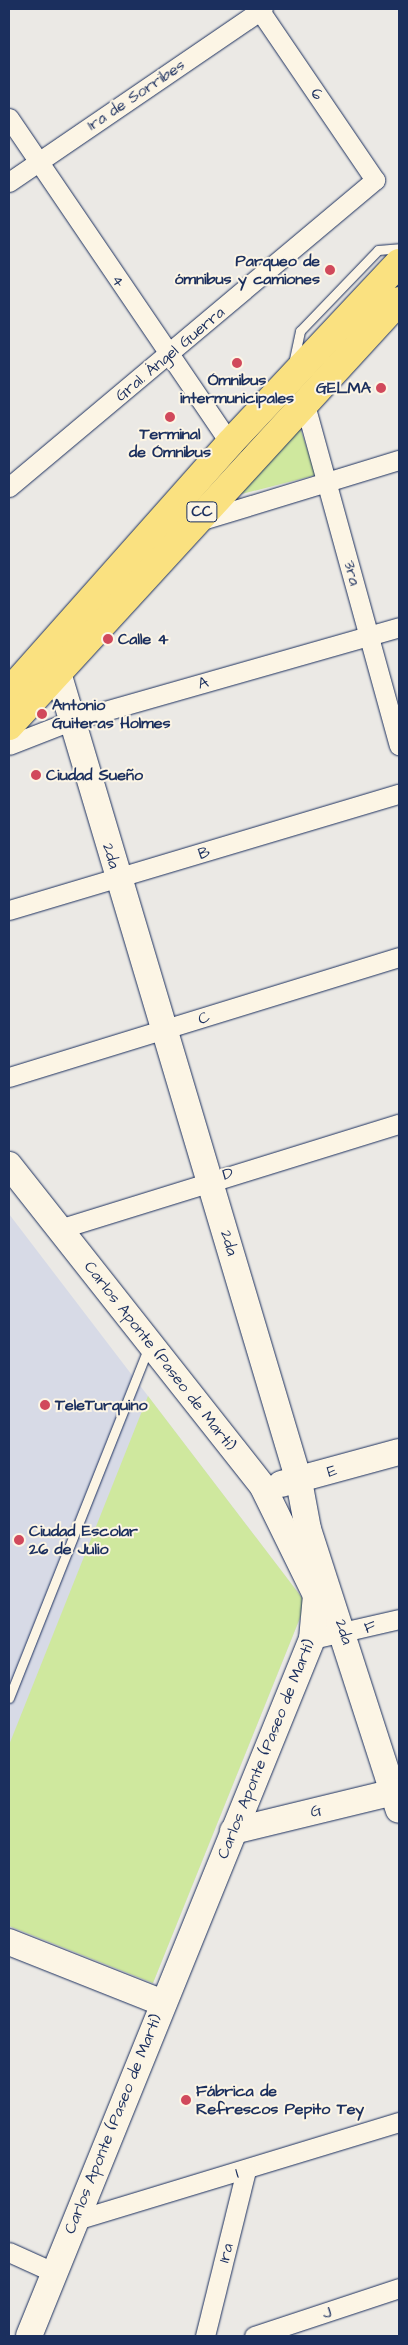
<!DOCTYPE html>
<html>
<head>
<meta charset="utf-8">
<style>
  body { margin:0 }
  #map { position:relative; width:408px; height:2345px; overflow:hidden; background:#ebe9e5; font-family:"Architects Daughter",sans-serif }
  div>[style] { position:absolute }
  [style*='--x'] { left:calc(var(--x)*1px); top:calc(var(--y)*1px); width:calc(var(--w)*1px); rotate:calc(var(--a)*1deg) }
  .built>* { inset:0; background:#d7dae6 }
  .green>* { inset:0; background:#cfe89e }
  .roads { filter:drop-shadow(0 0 1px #1b2f5e) drop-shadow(0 0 1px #1b2f5e) }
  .lane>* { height:9px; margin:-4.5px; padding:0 4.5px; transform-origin:4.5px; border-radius:4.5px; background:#fcf5e5 }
  .street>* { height:19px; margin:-9.5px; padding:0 9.5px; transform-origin:9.5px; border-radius:9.5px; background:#fcf5e5 }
  .secondary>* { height:26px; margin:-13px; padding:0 13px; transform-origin:13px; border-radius:13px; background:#fcf5e5 }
  .primary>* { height:28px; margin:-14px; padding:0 14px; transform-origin:14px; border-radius:14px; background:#fae180 }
  .dots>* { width:14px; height:14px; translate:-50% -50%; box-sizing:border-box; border:2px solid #fcf5e5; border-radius:50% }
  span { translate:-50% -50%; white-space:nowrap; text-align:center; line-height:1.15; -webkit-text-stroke:4px #fcf5e5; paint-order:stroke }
  .shield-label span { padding:1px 4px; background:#fcf5e5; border:1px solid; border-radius:4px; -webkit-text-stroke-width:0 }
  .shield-label { font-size:15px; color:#1b2f5e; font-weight:700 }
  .street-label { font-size:16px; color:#1b2f5e }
  .poi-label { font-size:16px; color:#1b2f5e; font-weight:700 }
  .right { translate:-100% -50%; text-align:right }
  .left { translate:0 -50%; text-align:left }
  .frame { position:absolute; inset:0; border:10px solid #1b2f5e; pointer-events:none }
</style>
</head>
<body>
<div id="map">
  <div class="built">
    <div style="clip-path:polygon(9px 1214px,306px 1603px,153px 1983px,9px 1926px)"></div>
  </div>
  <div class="green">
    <div style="clip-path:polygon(298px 422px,316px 475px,234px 496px)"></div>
    <div style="clip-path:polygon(148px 1396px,306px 1603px,153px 1983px,9px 1926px,9px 1745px)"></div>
  </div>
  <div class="roads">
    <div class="lane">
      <div style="--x:293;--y:364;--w:34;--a:-78"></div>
      <div style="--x:300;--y:331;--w:112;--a:-46.1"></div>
      <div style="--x:378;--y:250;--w:21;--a:-5"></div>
      <div style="--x:9;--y:1698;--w:378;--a:-68.3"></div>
    </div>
    <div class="street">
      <div style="--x:9;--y:118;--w:393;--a:55.8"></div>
      <div style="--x:9;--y:182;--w:307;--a:-34.3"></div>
      <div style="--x:304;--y:401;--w:357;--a:74.6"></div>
      <div style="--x:9;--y:487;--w:478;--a:-40"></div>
      <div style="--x:375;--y:180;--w:207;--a:-124.2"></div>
      <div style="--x:199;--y:521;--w:209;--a:-17"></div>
      <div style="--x:9;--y:745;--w:69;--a:-21.3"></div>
      <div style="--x:73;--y:720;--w:339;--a:-15.9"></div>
      <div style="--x:9;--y:910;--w:407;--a:-16.6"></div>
      <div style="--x:9;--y:1077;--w:408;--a:-17.1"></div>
      <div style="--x:59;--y:1229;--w:356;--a:-17.2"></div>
      <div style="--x:312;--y:1639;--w:89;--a:-12.9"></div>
      <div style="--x:73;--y:2221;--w:341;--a:-16.9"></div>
      <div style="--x:9;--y:2252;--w:48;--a:24.4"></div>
      <div style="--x:205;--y:2336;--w:171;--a:-76.1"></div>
      <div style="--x:254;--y:2336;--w:153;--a:-18.3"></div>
    </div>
    <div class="secondary">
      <div style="--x:59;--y:676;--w:840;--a:73.4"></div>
      <div style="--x:299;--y:1481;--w:49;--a:79.4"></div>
      <div style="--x:308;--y:1529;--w:295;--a:72.1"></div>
      <div style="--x:9;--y:1165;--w:410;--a:51.7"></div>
      <div style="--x:263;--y:1487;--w:120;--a:63.9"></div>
      <div style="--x:316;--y:1595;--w:44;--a:95.2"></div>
      <div style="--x:312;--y:1639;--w:752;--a:112.1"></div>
      <div style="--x:281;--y:1484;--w:122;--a:-15.2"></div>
      <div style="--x:233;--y:1831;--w:166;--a:-13.6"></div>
      <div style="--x:9;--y:1942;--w:166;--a:21.6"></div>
    </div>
    <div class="primary">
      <div style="--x:9;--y:692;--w:333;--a:-48.4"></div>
      <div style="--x:230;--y:443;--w:247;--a:-46.8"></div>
      <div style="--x:9;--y:726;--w:577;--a:-47.46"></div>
    </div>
  </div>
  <div class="dots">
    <div style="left:330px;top:270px;background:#d1495b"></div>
    <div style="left:237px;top:363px;background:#d1495b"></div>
    <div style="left:381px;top:388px;background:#d1495b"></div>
    <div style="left:170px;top:417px;background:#d1495b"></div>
    <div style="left:108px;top:639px;background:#d1495b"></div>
    <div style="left:42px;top:714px;background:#d1495b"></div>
    <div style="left:36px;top:775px;background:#d1495b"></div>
    <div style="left:45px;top:1405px;background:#d1495b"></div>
    <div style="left:19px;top:1540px;background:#d1495b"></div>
    <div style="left:186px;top:2100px;background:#d1495b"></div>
  </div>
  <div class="shield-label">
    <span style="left:202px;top:512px">CC</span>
  </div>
  <div class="street-label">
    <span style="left:317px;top:94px;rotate:56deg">6</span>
    <span style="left:136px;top:95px;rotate:-34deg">1ra de Sorribes</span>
    <span style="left:118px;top:281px;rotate:56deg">4</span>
    <span style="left:170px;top:354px;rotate:-40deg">Gral. Ángel Guerra</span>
    <span style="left:352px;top:573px;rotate:75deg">3ra</span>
    <span style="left:203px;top:683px;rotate:-16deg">A</span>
    <span style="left:204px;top:853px;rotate:-17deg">B</span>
    <span style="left:111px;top:856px;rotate:74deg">2da</span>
    <span style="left:204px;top:1018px;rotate:-17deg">C</span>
    <span style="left:228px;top:1174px;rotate:-16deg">D</span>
    <span style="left:229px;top:1243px;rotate:74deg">2da</span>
    <span style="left:160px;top:1356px;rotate:52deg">Carlos Aponte (Paseo de Martí)</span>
    <span style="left:332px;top:1471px;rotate:-16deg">E</span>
    <span style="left:370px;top:1627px;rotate:-16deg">F</span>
    <span style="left:344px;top:1632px;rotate:72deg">2da</span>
    <span style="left:266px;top:1749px;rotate:-68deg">Carlos Aponte (Paseo de Martí)</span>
    <span style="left:316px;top:1811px;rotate:-14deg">G</span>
    <span style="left:113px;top:2124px;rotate:-68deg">Carlos Aponte (Paseo de Martí)</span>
    <span style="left:237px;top:2173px;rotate:-17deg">I</span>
    <span style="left:226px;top:2253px;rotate:-76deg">1ra</span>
    <span style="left:327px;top:2313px;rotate:-18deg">J</span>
  </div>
  <div class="poi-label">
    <span class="right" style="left:320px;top:270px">Parqueo de<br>ómnibus y camiones</span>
    <span style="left:237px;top:389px">Ómnibus<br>intermunicipales</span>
    <span class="right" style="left:371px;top:388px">GELMA</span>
    <span style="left:170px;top:443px">Terminal<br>de Ómnibus</span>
    <span class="left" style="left:118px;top:639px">Calle 4</span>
    <span class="left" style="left:52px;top:714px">Antonio<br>Guiteras Holmes</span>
    <span class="left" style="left:46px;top:775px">Ciudad Sueño</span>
    <span class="left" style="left:55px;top:1405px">TeleTurquino</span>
    <span class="left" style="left:29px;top:1540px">Ciudad Escolar<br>26 de Julio</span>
    <span class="left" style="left:196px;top:2100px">Fábrica de<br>Refrescos Pepito Tey</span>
  </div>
  <div class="frame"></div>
</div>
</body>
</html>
